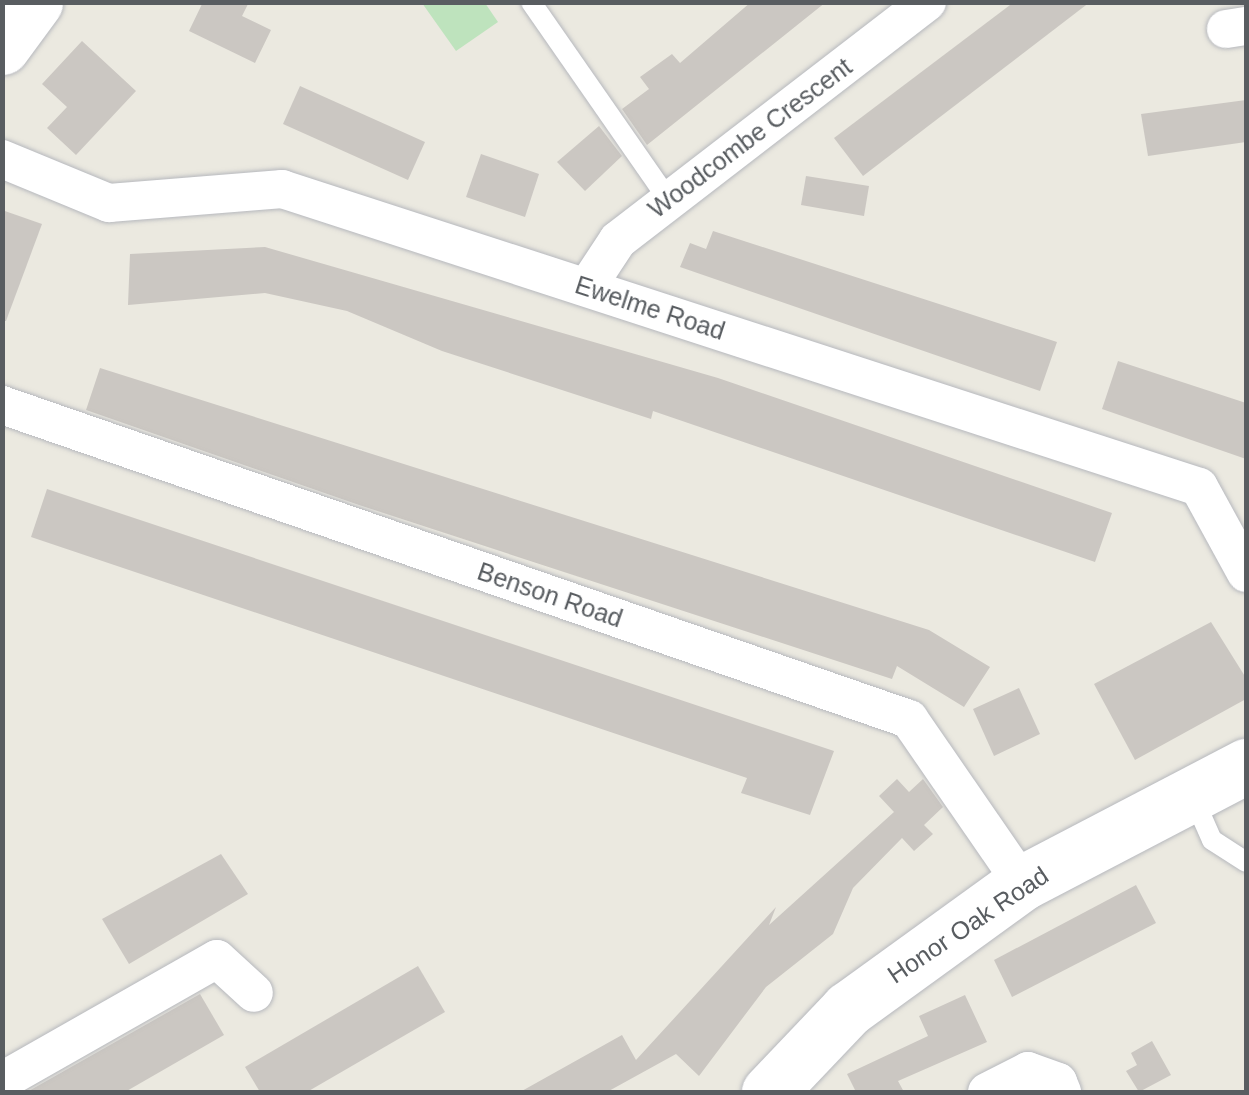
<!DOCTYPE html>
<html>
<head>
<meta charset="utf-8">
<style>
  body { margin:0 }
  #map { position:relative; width:1249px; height:1095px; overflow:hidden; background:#ebe9e0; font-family:Helvetica,sans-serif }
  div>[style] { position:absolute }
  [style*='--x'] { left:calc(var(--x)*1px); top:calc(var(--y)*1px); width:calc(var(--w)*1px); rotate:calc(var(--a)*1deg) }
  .green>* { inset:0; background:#bee3bd }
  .building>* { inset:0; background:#cbc7c2 }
  .roads { filter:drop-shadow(0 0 2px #b6b8bd) drop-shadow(0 0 2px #b6b8bd) }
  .lane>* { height:20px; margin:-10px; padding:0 10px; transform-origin:10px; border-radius:10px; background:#fff }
  .street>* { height:38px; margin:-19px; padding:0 19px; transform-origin:19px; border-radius:19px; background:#fff }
  .secondary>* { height:55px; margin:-27.5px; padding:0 27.5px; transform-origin:27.5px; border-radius:27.5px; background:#fff }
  span { translate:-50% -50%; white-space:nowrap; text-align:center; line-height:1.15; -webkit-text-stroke:8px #fff; paint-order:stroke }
  .street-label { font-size:25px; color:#595d61 }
  .frame { position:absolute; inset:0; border:5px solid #595d61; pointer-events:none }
</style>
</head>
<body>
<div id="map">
  <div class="green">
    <div style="clip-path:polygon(422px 3px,485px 3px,498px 22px,456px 51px)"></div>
  </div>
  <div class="building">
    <div style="clip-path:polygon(203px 2px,249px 2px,242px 16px,271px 30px,255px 63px,189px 31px)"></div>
    <div style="clip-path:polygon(751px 2px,826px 2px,647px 145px,622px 109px,649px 89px,640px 77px,672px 54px,680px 63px)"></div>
    <div style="clip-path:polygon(1014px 2px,1090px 2px,863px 176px,834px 138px)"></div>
    <div style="clip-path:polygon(82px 41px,136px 91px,76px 155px,47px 128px,67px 107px,42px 84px)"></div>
    <div style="clip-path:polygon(300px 86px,425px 142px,408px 180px,283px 124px)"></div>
    <div style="clip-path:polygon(1246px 100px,1246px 142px,1148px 156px,1141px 114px)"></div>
    <div style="clip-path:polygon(599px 126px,622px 156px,585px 191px,557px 162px)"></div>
    <div style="clip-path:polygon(481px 154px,539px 174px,525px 217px,466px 197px)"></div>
    <div style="clip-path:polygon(806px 176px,869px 186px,864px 216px,801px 205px)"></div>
    <div style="clip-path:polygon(2px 210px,42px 224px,6px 321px,2px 321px)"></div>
    <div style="clip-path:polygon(713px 231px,1057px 342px,1040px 391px,680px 267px,690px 243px,706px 249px)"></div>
    <div style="clip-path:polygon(265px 247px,718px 378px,1112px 513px,1095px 562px,653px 411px,651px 419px,442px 351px,347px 311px,265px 293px,128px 305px,130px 254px)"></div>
    <div style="clip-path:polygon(1118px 361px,1246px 403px,1246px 459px,1102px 409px)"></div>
    <div style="clip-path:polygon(100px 368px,929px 630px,990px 667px,964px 707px,897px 666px,892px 679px,359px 505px,86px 410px)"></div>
    <div style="clip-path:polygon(47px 489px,834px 751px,810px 815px,741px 793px,747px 778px,31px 537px)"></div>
    <div style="clip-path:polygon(1211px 622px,1246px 678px,1246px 699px,1135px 760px,1094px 684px)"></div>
    <div style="clip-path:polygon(1019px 688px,1040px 734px,994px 756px,973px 709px)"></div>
    <div style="clip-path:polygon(897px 779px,909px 792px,923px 779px,943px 807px,924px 825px,933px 834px,914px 851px,902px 838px,853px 888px,833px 934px,766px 987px,699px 1076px,676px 1054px,607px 1092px,520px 1092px,622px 1035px,636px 1060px,776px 907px,769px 925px,894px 812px,879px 796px)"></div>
    <div style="clip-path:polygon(221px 854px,248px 894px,129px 964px,102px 919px)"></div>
    <div style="clip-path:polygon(1136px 885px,1156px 923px,1012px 997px,994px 960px)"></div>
    <div style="clip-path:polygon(418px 966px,445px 1012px,307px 1092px,260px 1092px,245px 1067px)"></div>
    <div style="clip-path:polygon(200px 994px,224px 1035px,125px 1092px,27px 1092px)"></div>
    <div style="clip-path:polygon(965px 995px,987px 1042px,898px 1081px,904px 1092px,856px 1092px,847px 1074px,928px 1036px,919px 1016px)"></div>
    <div style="clip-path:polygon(1152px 1041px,1171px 1075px,1139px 1092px,1126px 1071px,1137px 1065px,1131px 1053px)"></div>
  </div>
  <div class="roads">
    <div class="lane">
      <div style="--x:531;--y:2;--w:240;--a:55.2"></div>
      <div style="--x:1193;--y:797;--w:47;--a:66.2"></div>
      <div style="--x:1212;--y:840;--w:40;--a:32.9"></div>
    </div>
    <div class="street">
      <div style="--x:1226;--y:29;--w:20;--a:-9"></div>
      <div style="--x:2;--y:159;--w:116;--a:22.4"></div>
      <div style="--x:109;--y:203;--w:174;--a:-4.6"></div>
      <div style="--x:282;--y:189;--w:964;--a:18"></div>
      <div style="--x:1199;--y:487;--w:98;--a:61.3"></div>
      <div style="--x:587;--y:287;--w:56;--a:-56.6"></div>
      <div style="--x:618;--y:240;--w:390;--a:-37.6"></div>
      <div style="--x:2;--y:405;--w:960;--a:19.1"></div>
      <div style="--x:909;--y:719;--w:199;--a:55.4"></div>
      <div style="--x:2;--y:1081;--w:247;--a:-29.6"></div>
      <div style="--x:217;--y:959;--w:50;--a:42.6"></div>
      <div style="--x:987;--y:1092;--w:46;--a:-27.1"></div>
      <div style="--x:1028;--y:1071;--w:32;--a:20"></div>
      <div style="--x:1058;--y:1082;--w:11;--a:68"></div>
    </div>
    <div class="secondary">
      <div style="--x:2;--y:47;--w:56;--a:-53.7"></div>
      <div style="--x:769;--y:1092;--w:115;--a:-46.4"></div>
      <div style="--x:848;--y:1009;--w:215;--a:-35.9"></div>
      <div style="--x:1022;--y:883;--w:253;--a:-27.6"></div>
    </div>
  </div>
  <div class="street-label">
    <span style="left:750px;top:138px;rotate:-37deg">Woodcombe Crescent</span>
    <span style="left:650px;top:308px;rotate:18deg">Ewelme Road</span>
    <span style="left:550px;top:595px;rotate:19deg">Benson Road</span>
    <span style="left:968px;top:925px;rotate:-34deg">Honor Oak Road</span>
  </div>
  <div class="frame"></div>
</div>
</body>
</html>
